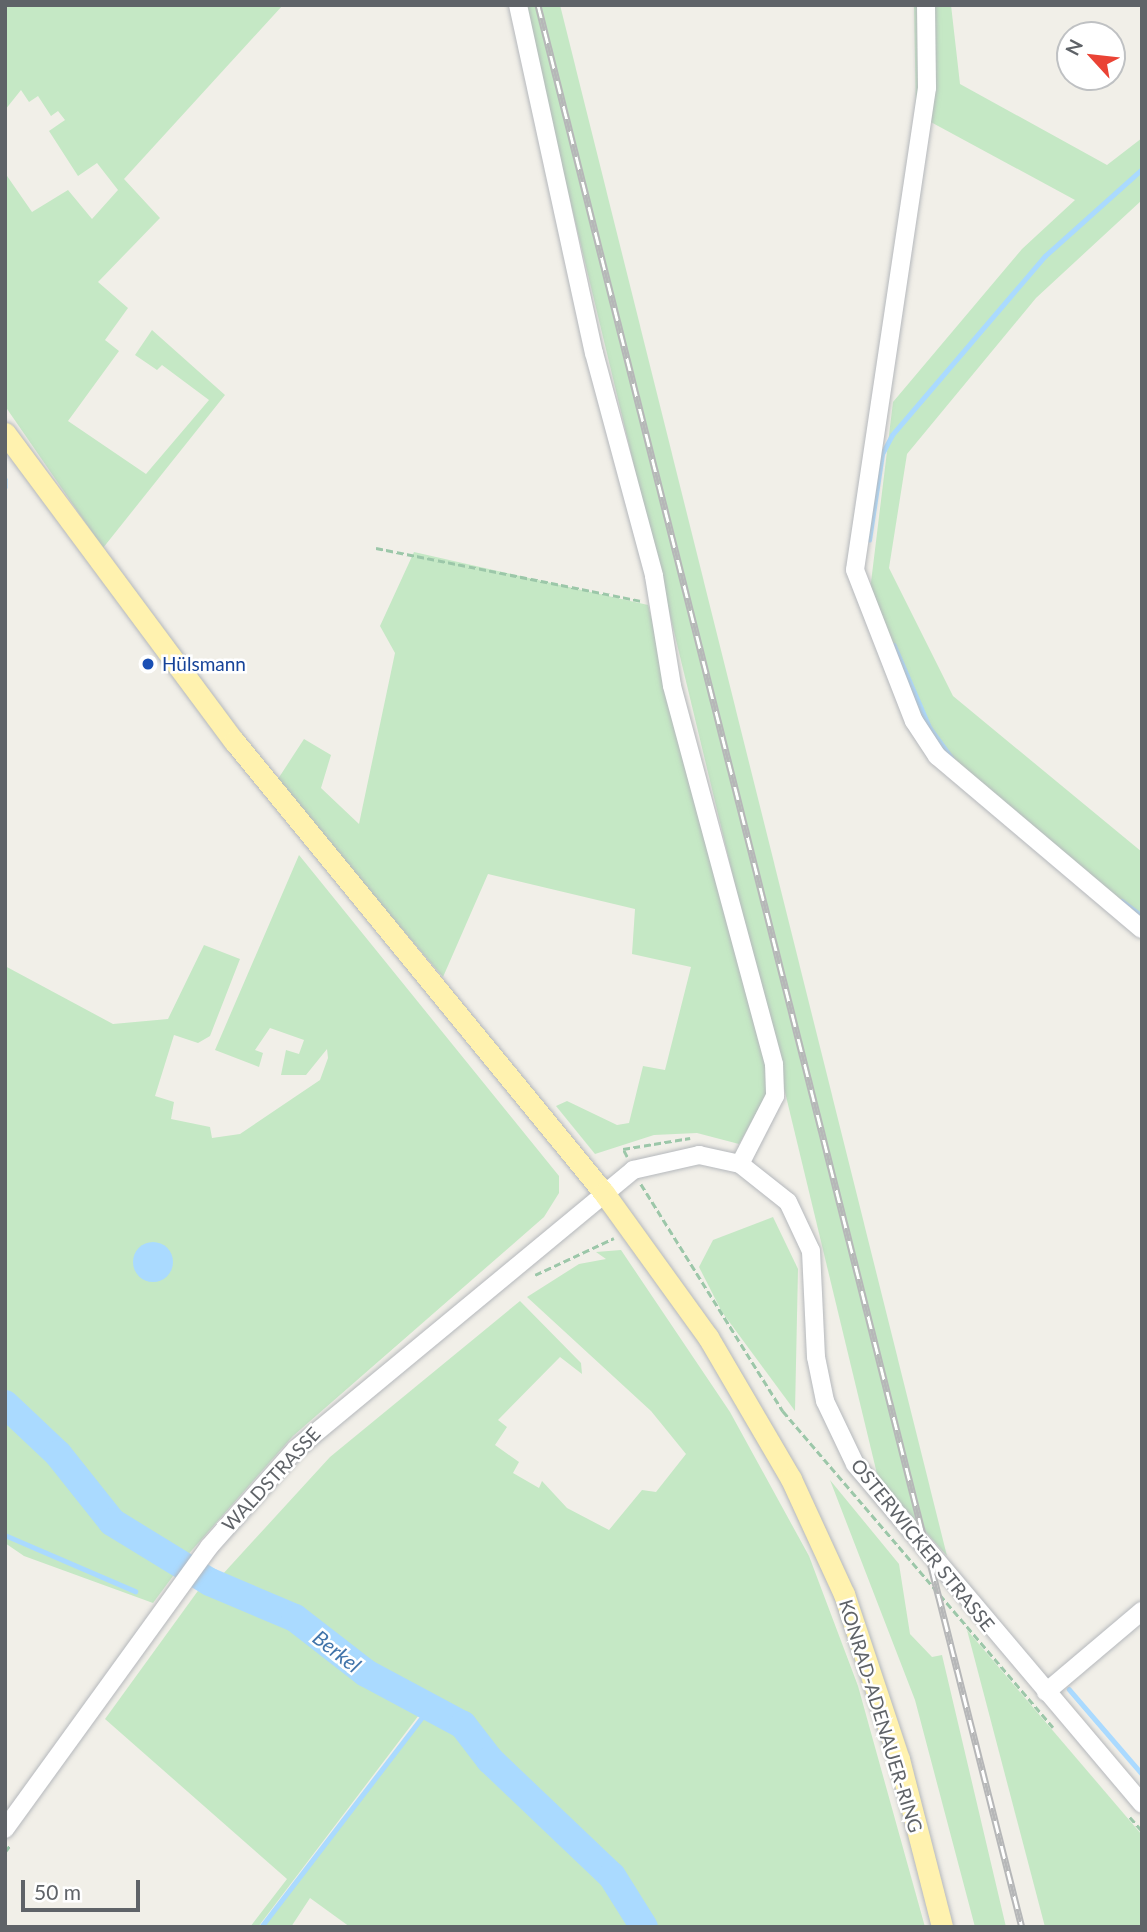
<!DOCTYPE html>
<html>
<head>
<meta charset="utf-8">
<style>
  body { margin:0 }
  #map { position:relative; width:1147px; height:1932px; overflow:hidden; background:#f1efe8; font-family:Lato,sans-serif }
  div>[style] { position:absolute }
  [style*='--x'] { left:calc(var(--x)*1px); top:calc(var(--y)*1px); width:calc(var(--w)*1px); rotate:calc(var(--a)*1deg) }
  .green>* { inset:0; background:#c5e8c5 }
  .water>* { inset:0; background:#aadaff }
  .round { border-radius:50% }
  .stream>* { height:4.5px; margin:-2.25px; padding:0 2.25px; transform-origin:2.25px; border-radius:2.25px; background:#aadaff }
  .river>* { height:28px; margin:-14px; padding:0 14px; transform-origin:14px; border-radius:14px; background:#aadaff }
  .path>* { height:2.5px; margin-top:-1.25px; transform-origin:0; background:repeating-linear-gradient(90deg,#9cc7a9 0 7px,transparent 0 10.5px) }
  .roads { filter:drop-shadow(0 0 2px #b5b8bc) drop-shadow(0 0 2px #b5b8bc) }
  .minor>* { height:18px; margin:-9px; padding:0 9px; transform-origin:9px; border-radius:9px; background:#fff }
  .major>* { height:21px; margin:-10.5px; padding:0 10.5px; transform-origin:10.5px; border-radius:10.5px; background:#fff2af }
  .rail>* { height:7px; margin-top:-3.5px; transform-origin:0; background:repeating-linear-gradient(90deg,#fff 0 13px,#b6b7b8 0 26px); box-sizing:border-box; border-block:2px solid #b6b7b8 }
  .dots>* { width:19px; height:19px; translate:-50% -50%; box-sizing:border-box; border:4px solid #fff; border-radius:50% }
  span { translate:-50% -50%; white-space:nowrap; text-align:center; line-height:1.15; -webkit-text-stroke:5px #fff; paint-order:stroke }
  .transit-label { font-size:19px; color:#164399 }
  .left { translate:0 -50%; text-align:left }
  .street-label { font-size:19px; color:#5f6368 }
  .water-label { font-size:21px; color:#4174aa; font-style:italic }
  .frame { position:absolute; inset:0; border:7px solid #5f6368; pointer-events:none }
  .north { position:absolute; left:1056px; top:21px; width:70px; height:70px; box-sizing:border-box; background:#fff; border:2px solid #bfc1c3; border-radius:50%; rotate:297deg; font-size:19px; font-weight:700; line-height:28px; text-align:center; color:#5f6368 }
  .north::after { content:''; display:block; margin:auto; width:24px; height:32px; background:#ea4335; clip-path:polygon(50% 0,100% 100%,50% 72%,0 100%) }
  .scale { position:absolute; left:21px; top:1880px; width:119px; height:32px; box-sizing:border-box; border:4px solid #5f6368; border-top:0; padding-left:9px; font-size:21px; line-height:24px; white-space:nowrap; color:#5f6368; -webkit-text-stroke:5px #fff; paint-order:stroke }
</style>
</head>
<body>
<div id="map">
  <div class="green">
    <div style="clip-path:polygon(5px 5px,283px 5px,124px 179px,160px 218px,98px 282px,128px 308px,105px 340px,119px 351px,68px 421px,146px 474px,209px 400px,162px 365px,157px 370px,135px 355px,152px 330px,225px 395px,103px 548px,5px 406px,5px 173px,32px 212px,68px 190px,92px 219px,118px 190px,97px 163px,78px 176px,49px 131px,65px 120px,58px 111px,51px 116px,38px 96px,29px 102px,21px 90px,5px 110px)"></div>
    <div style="clip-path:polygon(523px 5px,560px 5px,947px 1556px,878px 1478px)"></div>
    <div style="clip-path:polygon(914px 5px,951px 5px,960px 84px,1107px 165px,1142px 138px,1142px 200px,1036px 298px,907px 454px,889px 568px,953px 696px,1142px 852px,1142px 927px,952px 771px,920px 728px,868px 607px,893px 402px,1022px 249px,1075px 200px,916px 114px)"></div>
    <div style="clip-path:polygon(414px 552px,648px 605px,769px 1065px,768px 1093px,739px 1144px,697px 1133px,654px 1135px,595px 1154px,556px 1106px,567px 1101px,617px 1125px,629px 1123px,643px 1066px,665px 1070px,691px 967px,632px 954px,635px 909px,488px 874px,443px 977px,276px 782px,304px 739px,331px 755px,321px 788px,359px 824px,395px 653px,380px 626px)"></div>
    <div style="clip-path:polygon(299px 855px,559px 1176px,559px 1193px,544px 1217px,293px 1436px,185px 1558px,114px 1519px,5px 1401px,5px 966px,113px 1024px,168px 1019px,204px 945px,240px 959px,210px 1036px,198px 1043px,174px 1035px,155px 1096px,174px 1102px,171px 1119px,210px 1127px,212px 1138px,240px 1134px,320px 1080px,328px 1058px,327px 1049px,306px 1075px,281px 1075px,286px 1050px,299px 1054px,304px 1040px,270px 1028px,255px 1050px,263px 1053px,259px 1067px,215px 1050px)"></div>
    <div style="clip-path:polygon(773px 1217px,798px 1269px,795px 1411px,722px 1312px,699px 1267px,713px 1240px)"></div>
    <div style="clip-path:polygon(621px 1250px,730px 1412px,809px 1556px,858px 1686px,925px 1927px,652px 1927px,589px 1837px,511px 1770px,469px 1719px,373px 1669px,302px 1611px,222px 1575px,330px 1457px,520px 1301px,581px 1363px,582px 1374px,560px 1357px,498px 1420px,507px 1427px,495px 1445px,519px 1462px,513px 1473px,539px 1488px,542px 1481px,567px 1508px,609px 1530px,642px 1490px,656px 1492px,686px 1454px,651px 1411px,527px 1297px,579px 1264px,606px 1259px,596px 1252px)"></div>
    <div style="clip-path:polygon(5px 1407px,56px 1455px,111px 1525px,179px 1568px,153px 1603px,24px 1556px,5px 1543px)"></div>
    <div style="clip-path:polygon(830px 1480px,899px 1564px,910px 1634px,932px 1657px,942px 1655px,1006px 1927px,975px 1927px,915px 1700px)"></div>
    <div style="clip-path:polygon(200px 1588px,294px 1627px,365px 1683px,422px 1711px,258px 1927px,250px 1927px,287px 1879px,105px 1719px)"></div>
    <div style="clip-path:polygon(967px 1630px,1142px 1835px,1142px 1927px,1045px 1927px)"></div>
    <div style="clip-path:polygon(426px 1714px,460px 1734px,518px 1799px,580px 1852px,633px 1927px,350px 1927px,310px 1898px,291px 1927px,263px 1927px)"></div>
  </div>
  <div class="water">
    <div class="round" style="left:133px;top:1242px;width:40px;height:40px"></div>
  </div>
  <div class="stream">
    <div style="--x:5;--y:479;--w:8;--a:90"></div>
    <div style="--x:869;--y:540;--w:87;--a:-81.4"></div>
    <div style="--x:882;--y:454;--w:21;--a:-62"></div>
    <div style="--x:892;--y:435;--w:235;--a:-49.5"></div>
    <div style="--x:1045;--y:256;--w:130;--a:-41.9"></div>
    <div style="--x:894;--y:645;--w:90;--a:66.6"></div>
    <div style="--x:930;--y:728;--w:37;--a:54"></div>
    <div style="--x:1122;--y:901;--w:25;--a:37"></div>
    <div style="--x:5;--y:1535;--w:142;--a:23.3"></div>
    <div style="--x:1069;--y:1689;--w:112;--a:49.3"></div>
    <div style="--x:261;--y:1927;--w:277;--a:-52.5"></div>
  </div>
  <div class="river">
    <div style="--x:5;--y:1404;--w:73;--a:43.3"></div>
    <div style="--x:58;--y:1454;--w:87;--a:51.5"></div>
    <div style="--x:112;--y:1522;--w:115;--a:31.5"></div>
    <div style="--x:210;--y:1582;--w:92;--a:23"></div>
    <div style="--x:295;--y:1618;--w:90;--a:37.8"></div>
    <div style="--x:366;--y:1673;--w:110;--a:28.2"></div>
    <div style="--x:463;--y:1725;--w:44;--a:52.4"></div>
    <div style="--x:490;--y:1760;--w:168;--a:43.6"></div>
    <div style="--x:612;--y:1876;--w:60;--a:57.9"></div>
  </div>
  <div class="path">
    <div style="--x:376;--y:548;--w:270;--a:11.3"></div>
    <div style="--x:627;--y:1157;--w:9;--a:-117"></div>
    <div style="--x:623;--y:1149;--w:68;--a:-9.3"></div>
    <div style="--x:641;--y:1184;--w:268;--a:58"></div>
    <div style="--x:783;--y:1411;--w:416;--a:49.5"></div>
    <div style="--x:535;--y:1275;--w:87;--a:-25.1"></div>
    <div style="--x:1130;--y:1817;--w:18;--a:49"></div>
    <div style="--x:5;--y:1852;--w:10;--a:-53"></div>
  </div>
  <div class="roads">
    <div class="minor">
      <div style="--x:518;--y:5;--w:356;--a:77.7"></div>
      <div style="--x:594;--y:353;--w:231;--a:74.9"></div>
      <div style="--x:654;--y:576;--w:111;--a:80.7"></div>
      <div style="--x:672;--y:686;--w:392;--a:74.9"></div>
      <div style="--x:774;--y:1064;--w:32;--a:88"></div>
      <div style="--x:775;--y:1096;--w:76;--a:117.2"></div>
      <div style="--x:926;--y:5;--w:83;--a:89.3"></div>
      <div style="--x:927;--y:88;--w:487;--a:98.5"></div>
      <div style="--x:855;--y:570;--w:162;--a:68.7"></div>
      <div style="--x:914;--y:721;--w:42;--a:56.7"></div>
      <div style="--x:937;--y:756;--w:268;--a:40.2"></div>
      <div style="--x:1046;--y:1692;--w:126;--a:-40.2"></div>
      <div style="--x:5;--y:1829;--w:348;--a:-54.1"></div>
      <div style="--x:209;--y:1547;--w:131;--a:-48.4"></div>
      <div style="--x:296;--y:1449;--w:438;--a:-39.6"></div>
      <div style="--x:633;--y:1170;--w:68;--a:-12.8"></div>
      <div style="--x:699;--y:1155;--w:42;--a:12.4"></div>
      <div style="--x:740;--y:1164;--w:61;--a:38.4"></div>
      <div style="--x:788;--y:1202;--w:54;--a:64.9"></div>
      <div style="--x:811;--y:1251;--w:106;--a:87.3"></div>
      <div style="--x:816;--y:1357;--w:45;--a:78.4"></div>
      <div style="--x:825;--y:1401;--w:70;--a:64.5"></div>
      <div style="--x:855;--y:1464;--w:445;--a:49.8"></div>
    </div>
    <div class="major">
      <div style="--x:5;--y:433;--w:384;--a:53.4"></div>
      <div style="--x:234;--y:741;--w:584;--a:50.7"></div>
      <div style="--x:604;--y:1193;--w:178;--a:54.2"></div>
      <div style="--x:708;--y:1337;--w:164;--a:59.7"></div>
      <div style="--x:791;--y:1479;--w:127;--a:65.3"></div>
      <div style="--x:844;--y:1594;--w:174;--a:71.6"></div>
      <div style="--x:899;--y:1759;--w:173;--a:75.6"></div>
    </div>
  </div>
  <div class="rail">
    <div style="--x:538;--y:5;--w:1982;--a:75.87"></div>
  </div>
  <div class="dots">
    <div style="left:148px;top:664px;background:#1a4fb4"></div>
  </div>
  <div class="transit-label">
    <span class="left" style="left:162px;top:664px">Hülsmann</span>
  </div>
  <div class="street-label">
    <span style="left:271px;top:1479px;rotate:-47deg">WALDSTRASSE</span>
    <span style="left:923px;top:1545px;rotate:51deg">OSTERWICKER STRASSE</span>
    <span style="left:881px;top:1716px;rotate:73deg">KONRAD-ADENAUER-RING</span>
  </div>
  <div class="water-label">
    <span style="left:337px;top:1651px;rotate:38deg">Berkel</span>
  </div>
  <div class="frame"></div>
  <div class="north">N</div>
  <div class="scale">50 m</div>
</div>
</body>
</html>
